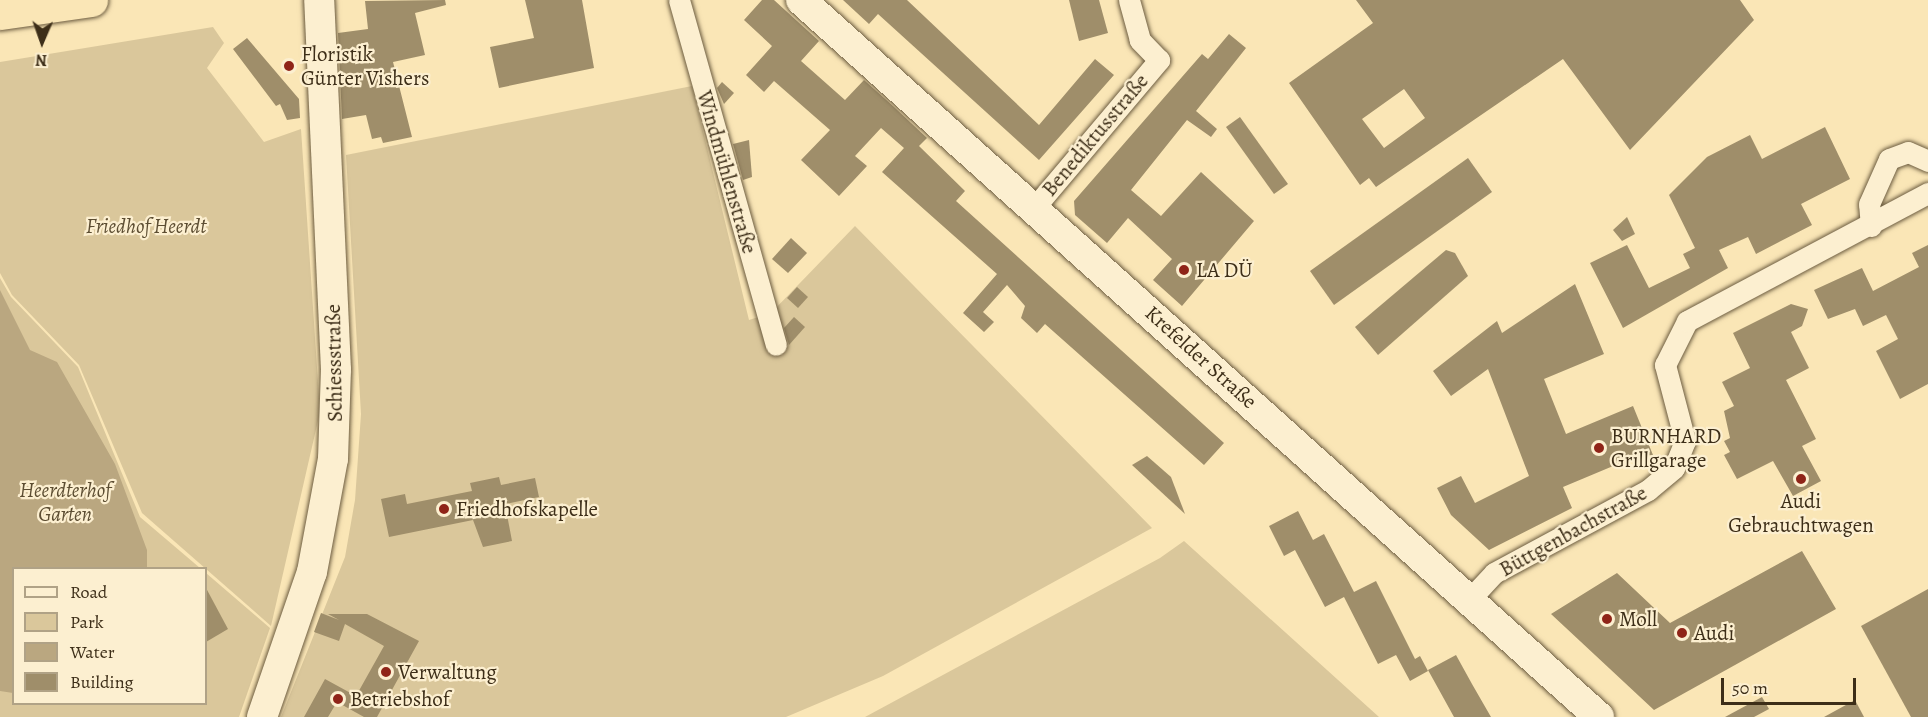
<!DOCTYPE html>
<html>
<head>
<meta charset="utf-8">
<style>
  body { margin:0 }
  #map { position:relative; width:1928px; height:717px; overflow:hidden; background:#fae6b6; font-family:Alegreya,serif }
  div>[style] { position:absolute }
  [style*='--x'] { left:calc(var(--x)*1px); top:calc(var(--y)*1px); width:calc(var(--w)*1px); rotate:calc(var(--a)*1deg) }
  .green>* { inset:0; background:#dac79b }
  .water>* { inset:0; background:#baa780 }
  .building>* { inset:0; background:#9f8e6a }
  .roads { filter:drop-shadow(0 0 2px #6c5c40) drop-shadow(0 0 2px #6c5c40) }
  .street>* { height:21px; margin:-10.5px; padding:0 10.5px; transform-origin:10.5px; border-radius:10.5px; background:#fcefd0 }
  .secondary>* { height:30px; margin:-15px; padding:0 15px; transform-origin:15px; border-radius:15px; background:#fcefd0 }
  .highway>* { height:33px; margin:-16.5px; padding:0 16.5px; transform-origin:16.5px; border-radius:16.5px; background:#fae6b6 }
  .dots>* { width:16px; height:16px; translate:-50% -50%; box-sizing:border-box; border:3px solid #fcefd0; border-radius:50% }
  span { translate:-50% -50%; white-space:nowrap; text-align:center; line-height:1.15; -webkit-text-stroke:4.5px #fcefd0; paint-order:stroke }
  .poi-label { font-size:21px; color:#3d2e18 }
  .left { translate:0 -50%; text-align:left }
  .street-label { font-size:21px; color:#3d2e18 }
  .park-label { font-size:21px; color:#5c4d32; font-style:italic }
  .legend { position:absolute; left:12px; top:567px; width:195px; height:138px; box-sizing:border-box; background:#fcefd0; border:2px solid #b0a286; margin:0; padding:8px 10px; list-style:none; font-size:18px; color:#3d2e18 }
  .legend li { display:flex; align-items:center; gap:12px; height:30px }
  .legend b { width:30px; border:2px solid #b0a286 }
  .north { position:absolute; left:12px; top:12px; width:60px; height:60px; -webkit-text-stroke:4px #fcefd0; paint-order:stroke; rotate:182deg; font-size:16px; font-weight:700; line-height:24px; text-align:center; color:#3d2e18 }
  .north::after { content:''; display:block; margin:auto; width:21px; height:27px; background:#3d2e18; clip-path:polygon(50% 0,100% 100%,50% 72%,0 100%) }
  .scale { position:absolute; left:1721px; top:678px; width:135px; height:27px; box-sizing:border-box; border:3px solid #3d2e18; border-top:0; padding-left:8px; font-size:18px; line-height:21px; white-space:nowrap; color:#3d2e18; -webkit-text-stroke:4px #fcefd0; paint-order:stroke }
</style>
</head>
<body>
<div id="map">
  <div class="green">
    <div style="clip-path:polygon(213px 27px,224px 43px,207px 68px,264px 142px,301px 129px,320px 412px,271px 626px,142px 513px,79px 365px,12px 295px,0 273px,0 62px)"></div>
    <div style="clip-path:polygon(692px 86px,749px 320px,771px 313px,855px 226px,1152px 528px,883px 676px,786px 717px,281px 717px,345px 557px,355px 500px,361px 414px,346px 155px)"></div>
    <div style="clip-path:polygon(0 278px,11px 297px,78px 367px,140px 517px,200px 568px,14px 568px,14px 704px,206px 704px,206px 573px,270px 628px,239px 717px,0 717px)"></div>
    <div style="clip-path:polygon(1184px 541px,1379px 717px,865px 717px,1160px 558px)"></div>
  </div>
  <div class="water">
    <div style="clip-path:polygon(0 290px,30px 350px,57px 362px,115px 464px,147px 550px,147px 568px,14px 568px,13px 693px,0 691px)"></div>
  </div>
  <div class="building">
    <div style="clip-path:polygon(445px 0,446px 5px,415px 13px,425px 55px,393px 62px,412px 137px,383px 143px,381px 137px,372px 139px,366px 115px,342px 119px,338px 33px,368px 29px,365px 1px)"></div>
    <div style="clip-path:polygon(525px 0,582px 0,594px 68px,499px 88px,490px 47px,534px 38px)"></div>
    <div style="clip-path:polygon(762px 0,774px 0,819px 41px,801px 61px,845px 100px,864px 80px,893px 106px,927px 138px,919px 146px,965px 191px,956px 201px,1224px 443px,1204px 465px,1045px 324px,1037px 333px,1021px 318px,1025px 306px,1007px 285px,983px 312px,994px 322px,984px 332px,963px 313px,997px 274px,882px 172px,904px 148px,881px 128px,855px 156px,867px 166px,839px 196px,801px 160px,830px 130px,774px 81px,764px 92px,746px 75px,772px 46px,744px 20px)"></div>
    <div style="clip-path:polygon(843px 0,907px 0,1039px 125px,1095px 59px,1114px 75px,1039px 160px,878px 14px,869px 24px)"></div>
    <div style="clip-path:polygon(1069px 0,1099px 0,1108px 33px,1079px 41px)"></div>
    <div style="clip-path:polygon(evenodd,1356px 0,1740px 0,1754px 20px,1630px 150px,1563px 59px,1376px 187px,1369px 178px,1360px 185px,1289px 83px,1373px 23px,1356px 0,1404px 89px,1425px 118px,1384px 148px,1362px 119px,1404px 89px)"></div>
    <div style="clip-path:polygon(1229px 34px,1246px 48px,1196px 111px,1217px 129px,1211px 137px,1187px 120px,1131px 190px,1161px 216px,1201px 172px,1254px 221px,1182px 306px,1153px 280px,1172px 259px,1128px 218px,1107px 243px,1075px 215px,1074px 201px,1202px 54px,1208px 59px)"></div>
    <div style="clip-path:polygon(247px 38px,299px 99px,300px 118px,287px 120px,280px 104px,276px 106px,233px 49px)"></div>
    <div style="clip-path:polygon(722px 82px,734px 93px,724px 104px,717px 88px)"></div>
    <div style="clip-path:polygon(1240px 117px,1288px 184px,1274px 194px,1226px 127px)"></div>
    <div style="clip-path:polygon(1825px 127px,1850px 179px,1801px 204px,1812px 225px,1756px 254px,1748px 237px,1719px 250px,1728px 268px,1623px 328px,1590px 263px,1627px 245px,1649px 288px,1690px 268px,1683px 254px,1695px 248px,1669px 195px,1707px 157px,1750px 135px,1762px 159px)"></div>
    <div style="clip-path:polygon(749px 140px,752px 177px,743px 180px,733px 144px)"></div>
    <div style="clip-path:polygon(1468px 158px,1492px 192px,1334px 305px,1310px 271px)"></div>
    <div style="clip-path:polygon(1627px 217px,1635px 234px,1622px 241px,1613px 230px)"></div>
    <div style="clip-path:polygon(791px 238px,807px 253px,788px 273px,772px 259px)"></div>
    <div style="clip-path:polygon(1928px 245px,1928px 384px,1900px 399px,1876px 351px,1898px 339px,1886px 315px,1863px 326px,1855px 309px,1828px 319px,1814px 290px,1862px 268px,1873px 291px,1919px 267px,1912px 253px)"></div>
    <div style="clip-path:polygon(1446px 250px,1455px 253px,1468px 276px,1378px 355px,1355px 327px)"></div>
    <div style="clip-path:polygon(1575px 284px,1604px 354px,1544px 379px,1566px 434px,1633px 406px,1653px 455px,1637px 456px,1563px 487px,1572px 508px,1489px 550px,1451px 515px,1437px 488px,1461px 476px,1475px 503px,1529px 476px,1488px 369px,1451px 396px,1433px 371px,1497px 321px,1502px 333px)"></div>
    <div style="clip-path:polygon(797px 287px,808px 297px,798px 308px,787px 298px)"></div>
    <div style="clip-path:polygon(1791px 304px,1808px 309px,1802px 326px,1791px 332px,1809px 368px,1786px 380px,1816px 439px,1802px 446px,1821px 481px,1793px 496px,1773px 461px,1737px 479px,1724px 455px,1730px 452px,1724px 441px,1730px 438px,1724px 411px,1734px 406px,1722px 382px,1750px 368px,1733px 333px)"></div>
    <div style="clip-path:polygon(794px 317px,805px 327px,789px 345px,784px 328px)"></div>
    <div style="clip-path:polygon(1147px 456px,1171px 477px,1185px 514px,1132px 465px)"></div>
    <div style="clip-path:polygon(499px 477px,501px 485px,535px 478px,539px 497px,505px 504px,512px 541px,483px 547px,473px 520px,389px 537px,381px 499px,405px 494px,407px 504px,472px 491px,470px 483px)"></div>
    <div style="clip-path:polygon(1298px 511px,1313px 540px,1324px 534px,1354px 592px,1376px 581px,1415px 659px,1420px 656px,1428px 671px,1410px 681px,1396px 655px,1378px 664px,1344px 597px,1325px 607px,1295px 550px,1284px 556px,1269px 526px)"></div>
    <div style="clip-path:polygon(1802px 551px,1836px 609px,1654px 710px,1551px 614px,1617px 573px,1670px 623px)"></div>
    <div style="clip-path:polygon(206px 588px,228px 629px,206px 642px)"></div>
    <div style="clip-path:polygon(1928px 589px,1928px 717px,1911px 717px,1861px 626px)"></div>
    <div style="clip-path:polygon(321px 613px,339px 620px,328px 614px,367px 614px,419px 641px,377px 717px,364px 717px,337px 702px,328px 717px,304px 717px,325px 679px,356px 696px,384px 646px,345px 624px,339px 641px,314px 632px)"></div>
    <div style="clip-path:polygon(1456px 655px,1472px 684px,1491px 717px,1454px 717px,1428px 670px)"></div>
    <div style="clip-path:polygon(1762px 697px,1769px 709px,1754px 717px,1725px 717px)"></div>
    <div style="clip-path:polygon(1855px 700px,1864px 717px,1824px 717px)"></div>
  </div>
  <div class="roads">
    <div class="street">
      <div style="--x:679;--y:0;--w:358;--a:74.3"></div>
      <div style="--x:1034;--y:208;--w:194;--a:-49.8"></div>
      <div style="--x:1159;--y:60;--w:28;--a:-134"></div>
      <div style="--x:1140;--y:40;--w:41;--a:-105.4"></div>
      <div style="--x:1871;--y:226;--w:22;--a:-95"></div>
      <div style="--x:1869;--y:204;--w:49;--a:-66"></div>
      <div style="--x:1889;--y:159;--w:20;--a:-20"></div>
      <div style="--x:1908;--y:152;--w:22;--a:24"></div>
      <div style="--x:1469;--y:600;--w:37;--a:-47"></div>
      <div style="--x:1494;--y:573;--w:175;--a:-28.3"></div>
      <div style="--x:1648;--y:490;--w:34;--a:-40"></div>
      <div style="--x:1674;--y:468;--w:29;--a:-68"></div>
      <div style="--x:1685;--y:441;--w:79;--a:-104.7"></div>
      <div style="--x:1665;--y:365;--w:49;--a:-63.4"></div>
      <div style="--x:1687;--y:321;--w:273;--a:-28"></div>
    </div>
    <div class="secondary">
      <div style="--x:801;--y:0;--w:1073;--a:41.94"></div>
      <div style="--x:262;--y:717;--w:153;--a:-71"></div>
      <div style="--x:312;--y:572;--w:115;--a:-79.5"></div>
      <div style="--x:333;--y:459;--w:89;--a:-88.1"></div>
      <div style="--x:336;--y:370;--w:370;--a:-92.6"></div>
    </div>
    <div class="highway">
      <div style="--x:0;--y:13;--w:92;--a:-8.1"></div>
    </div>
  </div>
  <div class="dots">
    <div style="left:289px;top:66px;background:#8f2418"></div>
    <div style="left:1184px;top:270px;background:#8f2418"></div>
    <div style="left:1599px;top:448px;background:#8f2418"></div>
    <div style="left:1801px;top:479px;background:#8f2418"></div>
    <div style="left:444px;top:509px;background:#8f2418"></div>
    <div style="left:1607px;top:619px;background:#8f2418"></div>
    <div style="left:1682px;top:633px;background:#8f2418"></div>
    <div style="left:386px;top:672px;background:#8f2418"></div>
    <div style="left:338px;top:699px;background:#8f2418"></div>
  </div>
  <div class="poi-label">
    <span class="left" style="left:301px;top:66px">Floristik<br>Günter Vishers</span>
    <span class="left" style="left:1196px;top:270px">LA DÜ</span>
    <span class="left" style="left:1611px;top:448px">BURNHARD<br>Grillgarage</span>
    <span style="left:1801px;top:513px">Audi<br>Gebrauchtwagen</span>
    <span class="left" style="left:456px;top:509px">Friedhofskapelle</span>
    <span class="left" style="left:1619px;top:619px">Moll</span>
    <span class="left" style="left:1694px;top:633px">Audi</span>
    <span class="left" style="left:398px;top:672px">Verwaltung</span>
    <span class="left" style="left:350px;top:699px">Betriebshof</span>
  </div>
  <div class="street-label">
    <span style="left:1095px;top:135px;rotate:-50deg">Benediktusstraße</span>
    <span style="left:727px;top:172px;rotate:74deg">Windmühlenstraße</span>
    <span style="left:1201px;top:357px;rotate:42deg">Krefelder Straße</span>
    <span style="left:334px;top:363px;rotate:-91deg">Schiessstraße</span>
    <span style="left:1573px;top:531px;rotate:-29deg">Büttgenbachstraße</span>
  </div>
  <div class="park-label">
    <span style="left:146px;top:226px">Friedhof Heerdt</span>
    <span style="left:65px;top:502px">Heerdterhof<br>Garten</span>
  </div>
  <ul class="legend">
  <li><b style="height:8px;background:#fcefd0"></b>Road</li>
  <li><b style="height:16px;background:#dac79b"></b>Park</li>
  <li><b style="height:16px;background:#baa780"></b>Water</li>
  <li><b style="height:16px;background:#9f8e6a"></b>Building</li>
  </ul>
  <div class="north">N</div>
  <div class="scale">50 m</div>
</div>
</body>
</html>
